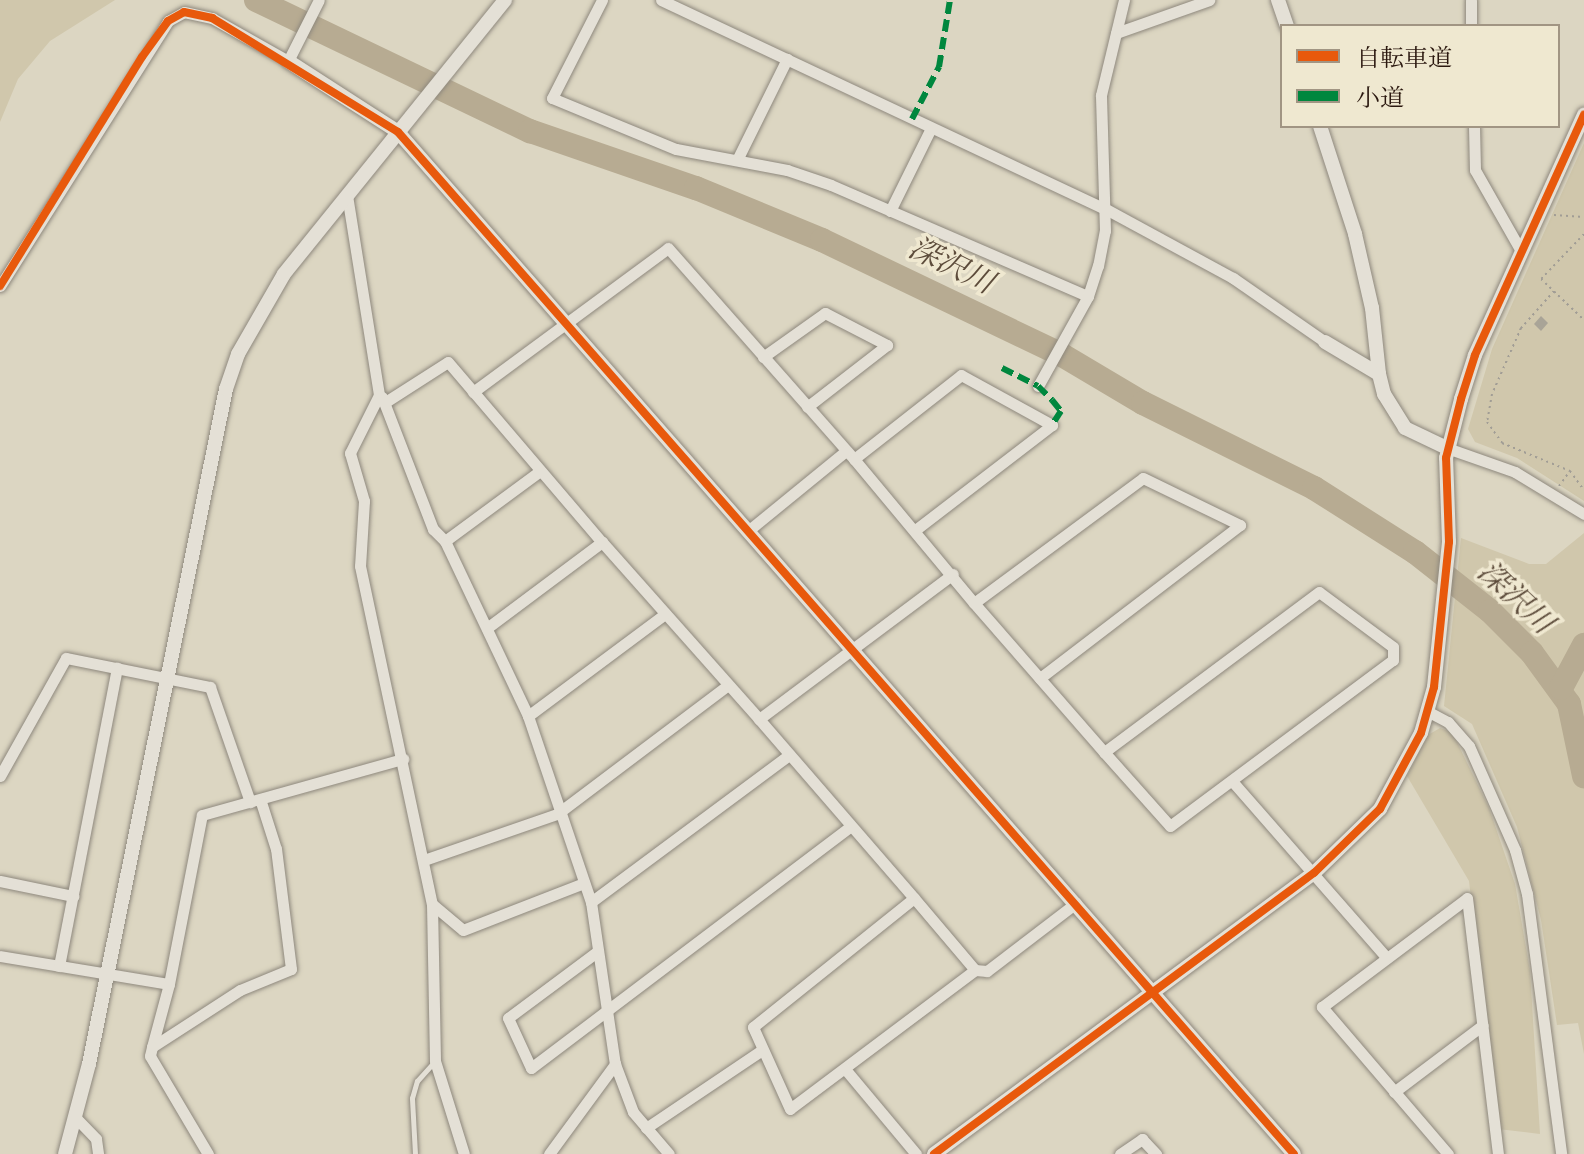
<!DOCTYPE html>
<html>
<head>
<meta charset="utf-8">
<style>
  body { margin:0 }
  #map { position:relative; width:1584px; height:1154px; overflow:hidden; background:#dcd6c2; font-family:Cardo,"Noto Serif JP",serif }
  div>[style] { position:absolute }
  [style*='--x'] { left:calc(var(--x)*1px); top:calc(var(--y)*1px); width:calc(var(--w)*1px); rotate:calc(var(--a)*1deg) }
  .green>* { inset:0; background:#d0c7ac }
  .river>* { height:24px; margin:-12px; padding:0 12px; transform-origin:12px; border-radius:12px; background:#b7ab92 }
  .building>* { inset:0; background:#a9a497 }
  .path>* { height:2px; margin-top:-1px; transform-origin:0; background:repeating-linear-gradient(90deg,#a19d95 0 2px,transparent 0 6px) }
  .roads { filter:drop-shadow(0 0 2px #8e887d) drop-shadow(0 0 2px #8e887d) }
  .service>* { height:5px; margin:-2.5px; padding:0 2.5px; transform-origin:2.5px; border-radius:2.5px; background:#e4e0d6 }
  .minor>* { height:11px; margin:-5.5px; padding:0 5.5px; transform-origin:5.5px; border-radius:5.5px; background:#e4e0d6 }
  .tertiary>* { height:14px; margin:-7px; padding:0 7px; transform-origin:7px; border-radius:7px; background:#e4e0d6 }
  .quiet>* { height:6px; margin-top:-3px; transform-origin:0; background:repeating-linear-gradient(90deg,#00873e 0 12px,transparent 0 18px) }
  .cycleway>* { height:8px; margin:-4px; padding:0 4px; transform-origin:4px; border-radius:4px; background:#e8590c }
  span { translate:-50% -50%; white-space:nowrap; text-align:center; line-height:1.15; -webkit-text-stroke:7px #efe8d0; paint-order:stroke }
  .water-label { font-size:30px; color:#5d4c3b; font-style:italic }
  .legend { position:absolute; left:1280px; top:24px; width:280px; height:104px; box-sizing:border-box; background:#efe8d0; border:2px solid #a19583; margin:0; padding:10px 14px; list-style:none; font-size:24px; color:#2b180f }
  .legend li { display:flex; align-items:center; gap:16px; height:40px }
  .legend b { width:40px; border:2px solid #a19583 }
</style>
</head>
<body>
<div id="map">
  <div class="green">
    <div style="clip-path:polygon(0 0,115px 0,50px 41px,18px 79px,0 122px)"></div>
    <div style="clip-path:polygon(1584px 143px,1584px 501px,1517px 458px,1475px 442px,1468px 429px,1492px 349px)"></div>
    <div style="clip-path:polygon(1584px 533px,1584px 1054px,1578px 1023px,1557px 1025px,1541px 920px,1517px 827px,1472px 724px,1444px 706px,1461px 538px,1529px 564px,1546px 564px)"></div>
    <div style="clip-path:polygon(1440px 728px,1451px 732px,1457px 742px,1489px 808px,1515px 884px,1530px 971px,1540px 1134px,1498px 1129px,1469px 881px,1407px 776px,1428px 735px)"></div>
  </div>
  <div class="river">
    <div style="--x:256;--y:0;--w:304;--a:25.6"></div>
    <div style="--x:530;--y:131;--w:176;--a:19"></div>
    <div style="--x:696;--y:188;--w:136;--a:22.4"></div>
    <div style="--x:822;--y:240;--w:266;--a:25.6"></div>
    <div style="--x:1062;--y:355;--w:94;--a:30.7"></div>
    <div style="--x:1143;--y:403;--w:191;--a:26.4"></div>
    <div style="--x:1314;--y:488;--w:120;--a:32.4"></div>
    <div style="--x:1415;--y:552;--w:95;--a:38.2"></div>
    <div style="--x:1490;--y:611;--w:59;--a:45"></div>
    <div style="--x:1532;--y:653;--w:63;--a:54"></div>
    <div style="--x:1569;--y:704;--w:74;--a:78.2"></div>
    <div style="--x:1561;--y:688;--w:49;--a:-61.9"></div>
  </div>
  <div class="building">
    <div style="clip-path:polygon(1541px 316px,1548px 323px,1541px 331px,1534px 324px)"></div>
  </div>
  <div class="path">
    <div style="--x:1554;--y:215;--w:30;--a:4"></div>
    <div style="--x:1584;--y:234;--w:62;--a:133.7"></div>
    <div style="--x:1541;--y:279;--w:59;--a:43.6"></div>
    <div style="--x:1554;--y:291;--w:50;--a:131.7"></div>
    <div style="--x:1521;--y:328;--w:72;--a:113.7"></div>
    <div style="--x:1492;--y:394;--w:28;--a:100"></div>
    <div style="--x:1487;--y:422;--w:26;--a:54"></div>
    <div style="--x:1502;--y:443;--w:74;--a:22.4"></div>
    <div style="--x:1570;--y:471;--w:24;--a:54"></div>
    <div style="--x:1559;--y:486;--w:19;--a:-54"></div>
  </div>
  <div class="roads">
    <div class="service">
      <div style="--x:415;--y:1154;--w:56;--a:-93.1"></div>
      <div style="--x:412;--y:1098;--w:18;--a:-74"></div>
      <div style="--x:417;--y:1081;--w:25;--a:-48"></div>
    </div>
    <div class="minor">
      <div style="--x:602;--y:0;--w:110;--a:117"></div>
      <div style="--x:552;--y:98;--w:134;--a:22.4"></div>
      <div style="--x:676;--y:149;--w:113;--a:10.7"></div>
      <div style="--x:787;--y:170;--w:46;--a:18.8"></div>
      <div style="--x:831;--y:185;--w:280;--a:23.4"></div>
      <div style="--x:661;--y:0;--w:489;--a:25.2"></div>
      <div style="--x:1104;--y:208;--w:147;--a:28.5"></div>
      <div style="--x:1233;--y:278;--w:112;--a:34.8"></div>
      <div style="--x:1471;--y:0;--w:26;--a:90"></div>
      <div style="--x:1116;--y:33;--w:99;--a:-19.5"></div>
      <div style="--x:1474;--y:126;--w:44;--a:88.7"></div>
      <div style="--x:1475;--y:170;--w:93;--a:60.4"></div>
      <div style="--x:737;--y:160;--w:113;--a:-63.7"></div>
      <div style="--x:347;--y:195;--w:203;--a:80.9"></div>
      <div style="--x:379;--y:395;--w:65;--a:116.6"></div>
      <div style="--x:350;--y:453;--w:50;--a:73.7"></div>
      <div style="--x:364;--y:501;--w:65;--a:93.5"></div>
      <div style="--x:360;--y:566;--w:346;--a:78"></div>
      <div style="--x:432;--y:904;--w:157;--a:88.9"></div>
      <div style="--x:435;--y:1061;--w:97;--a:72.7"></div>
      <div style="--x:890;--y:211;--w:93;--a:-63.7"></div>
      <div style="--x:0;--y:286;--w:314;--a:-57.6"></div>
      <div style="--x:168;--y:21;--w:18;--a:-29"></div>
      <div style="--x:184;--y:12;--w:29;--a:12"></div>
      <div style="--x:212;--y:18;--w:87;--a:29.5"></div>
      <div style="--x:288;--y:61;--w:68;--a:-63.1"></div>
      <div style="--x:763;--y:357;--w:76;--a:-35.4"></div>
      <div style="--x:825;--y:313;--w:70;--a:27.3"></div>
      <div style="--x:887;--y:345;--w:101;--a:142.2"></div>
      <div style="--x:1038;--y:386;--w:103;--a:-60.9"></div>
      <div style="--x:1088;--y:296;--w:32;--a:-72"></div>
      <div style="--x:1098;--y:266;--w:36;--a:-79"></div>
      <div style="--x:1105;--y:231;--w:136;--a:-91.7"></div>
      <div style="--x:1101;--y:95;--w:98;--a:-76.4"></div>
      <div style="--x:473;--y:392;--w:242;--a:-36.4"></div>
      <div style="--x:668;--y:248;--w:281;--a:48.6"></div>
      <div style="--x:854;--y:459;--w:187;--a:50.2"></div>
      <div style="--x:974;--y:603;--w:198;--a:48.9"></div>
      <div style="--x:1104;--y:752;--w:99;--a:48.3"></div>
      <div style="--x:1170;--y:826;--w:278;--a:-36.7"></div>
      <div style="--x:1393;--y:660;--w:13;--a:-90"></div>
      <div style="--x:1393;--y:647;--w:92;--a:-143.4"></div>
      <div style="--x:1319;--y:592;--w:268;--a:143.3"></div>
      <div style="--x:382;--y:397;--w:142;--a:68.9"></div>
      <div style="--x:433;--y:529;--w:17;--a:45"></div>
      <div style="--x:445;--y:541;--w:194;--a:64.6"></div>
      <div style="--x:528;--y:716;--w:196;--a:71.3"></div>
      <div style="--x:591;--y:902;--w:164;--a:81.6"></div>
      <div style="--x:615;--y:1064;--w:51;--a:69.4"></div>
      <div style="--x:633;--y:1112;--w:55;--a:49.4"></div>
      <div style="--x:387;--y:401;--w:72;--a:-32.6"></div>
      <div style="--x:448;--y:362;--w:237;--a:49.5"></div>
      <div style="--x:602;--y:542;--w:237;--a:48.4"></div>
      <div style="--x:759;--y:719;--w:237;--a:49.1"></div>
      <div style="--x:914;--y:898;--w:94;--a:49.7"></div>
      <div style="--x:975;--y:970;--w:231;--a:143.1"></div>
      <div style="--x:790;--y:1109;--w:90;--a:-114.3"></div>
      <div style="--x:753;--y:1027;--w:206;--a:-38.7"></div>
      <div style="--x:1447;--y:448;--w:72;--a:19.4"></div>
      <div style="--x:1515;--y:472;--w:81;--a:31.3"></div>
      <div style="--x:854;--y:459;--w:136;--a:-38.1"></div>
      <div style="--x:961;--y:375;--w:104;--a:28.8"></div>
      <div style="--x:1052;--y:425;--w:173;--a:142.5"></div>
      <div style="--x:749;--y:530;--w:125;--a:-39.2"></div>
      <div style="--x:445;--y:541;--w:118;--a:-36.4"></div>
      <div style="--x:974;--y:603;--w:210;--a:-36.5"></div>
      <div style="--x:1143;--y:478;--w:108;--a:25.9"></div>
      <div style="--x:1240;--y:525;--w:252;--a:142.6"></div>
      <div style="--x:487;--y:628;--w:144;--a:-36.8"></div>
      <div style="--x:1427;--y:711;--w:24;--a:28"></div>
      <div style="--x:1448;--y:722;--w:32;--a:49"></div>
      <div style="--x:1469;--y:746;--w:114;--a:66.1"></div>
      <div style="--x:1515;--y:850;--w:46;--a:74.7"></div>
      <div style="--x:1527;--y:894;--w:262;--a:82.5"></div>
      <div style="--x:528;--y:716;--w:171;--a:-36.7"></div>
      <div style="--x:759;--y:719;--w:242;--a:-36.8"></div>
      <div style="--x:0;--y:776;--w:135;--a:-60.8"></div>
      <div style="--x:66;--y:658;--w:147;--a:11.4"></div>
      <div style="--x:210;--y:687;--w:122;--a:70.8"></div>
      <div style="--x:1232;--y:781;--w:235;--a:48.8"></div>
      <div style="--x:424;--y:860;--w:141;--a:-19.1"></div>
      <div style="--x:557;--y:814;--w:214;--a:-37"></div>
      <div style="--x:0;--y:881;--w:75;--a:11.6"></div>
      <div style="--x:591;--y:902;--w:247;--a:-36.6"></div>
      <div style="--x:432;--y:904;--w:40;--a:40"></div>
      <div style="--x:463;--y:930;--w:130;--a:-21.2"></div>
      <div style="--x:598;--y:951;--w:112;--a:143.3"></div>
      <div style="--x:508;--y:1018;--w:55;--a:65.3"></div>
      <div style="--x:531;--y:1068;--w:401;--a:-37.1"></div>
      <div style="--x:0;--y:956;--w:171;--a:9.4"></div>
      <div style="--x:169;--y:984;--w:172;--a:-79"></div>
      <div style="--x:202;--y:815;--w:209;--a:-15.6"></div>
      <div style="--x:59;--y:966;--w:304;--a:-79"></div>
      <div style="--x:975;--y:970;--w:12;--a:5"></div>
      <div style="--x:987;--y:971;--w:112;--a:-37.4"></div>
      <div style="--x:169;--y:984;--w:65;--a:105.1"></div>
      <div style="--x:152;--y:1047;--w:105;--a:-32.9"></div>
      <div style="--x:240;--y:990;--w:55;--a:-22.4"></div>
      <div style="--x:291;--y:969;--w:121;--a:-97.1"></div>
      <div style="--x:276;--y:849;--w:52;--a:-107.7"></div>
      <div style="--x:152;--y:1047;--w:9;--a:103"></div>
      <div style="--x:150;--y:1056;--w:114;--a:59.4"></div>
      <div style="--x:845;--y:1069;--w:111;--a:50.1"></div>
      <div style="--x:1394;--y:1092;--w:111;--a:-37"></div>
      <div style="--x:76;--y:1118;--w:29;--a:46"></div>
      <div style="--x:96;--y:1139;--w:15;--a:82"></div>
      <div style="--x:646;--y:1128;--w:140;--a:-33.9"></div>
      <div style="--x:549;--y:1154;--w:112;--a:-53.7"></div>
      <div style="--x:1120;--y:1154;--w:27;--a:-34"></div>
      <div style="--x:1142;--y:1139;--w:21;--a:47"></div>
      <div style="--x:1448;--y:1154;--w:194;--a:-130.6"></div>
      <div style="--x:1322;--y:1007;--w:181;--a:-36.9"></div>
      <div style="--x:1467;--y:898;--w:258;--a:83.1"></div>
    </div>
    <div class="tertiary">
      <div style="--x:1278;--y:0;--w:28;--a:71"></div>
      <div style="--x:288;--y:61;--w:131;--a:32.8"></div>
      <div style="--x:398;--y:132;--w:1359;--a:48.76"></div>
      <div style="--x:1320;--y:126;--w:114;--a:72"></div>
      <div style="--x:1355;--y:234;--w:76;--a:77.1"></div>
      <div style="--x:1372;--y:308;--w:66;--a:83.9"></div>
      <div style="--x:1325;--y:342;--w:63;--a:30.7"></div>
      <div style="--x:1379;--y:374;--w:21;--a:76"></div>
      <div style="--x:1384;--y:394;--w:40;--a:58"></div>
      <div style="--x:1405;--y:428;--w:47;--a:25.5"></div>
      <div style="--x:65;--y:1154;--w:93;--a:-75.1"></div>
      <div style="--x:89;--y:1064;--w:689;--a:-78.53"></div>
      <div style="--x:226;--y:389;--w:37;--a:-71"></div>
      <div style="--x:238;--y:354;--w:92;--a:-60.1"></div>
      <div style="--x:284;--y:274;--w:352;--a:-51.1"></div>
      <div style="--x:934;--y:1154;--w:473;--a:-36.5"></div>
      <div style="--x:1314;--y:873;--w:92;--a:-44.1"></div>
      <div style="--x:1380;--y:809;--w:86;--a:-61.7"></div>
      <div style="--x:1421;--y:733;--w:48;--a:-74.2"></div>
      <div style="--x:1434;--y:687;--w:146;--a:-84.1"></div>
      <div style="--x:1449;--y:542;--w:84;--a:-92"></div>
      <div style="--x:1446;--y:458;--w:61;--a:-75.7"></div>
      <div style="--x:1461;--y:399;--w:46;--a:-72.3"></div>
      <div style="--x:1475;--y:355;--w:264;--a:-65.6"></div>
    </div>
  </div>
  <div class="quiet">
    <div style="--x:912;--y:119;--w:59;--a:-62.6"></div>
    <div style="--x:939;--y:67;--w:68;--a:-80.7"></div>
    <div style="--x:1002;--y:368;--w:40;--a:26.6"></div>
    <div style="--x:1038;--y:386;--w:20;--a:45"></div>
    <div style="--x:1052;--y:400;--w:14;--a:51"></div>
    <div style="--x:1061;--y:411;--w:17;--a:123"></div>
  </div>
  <div class="cycleway">
    <div style="--x:0;--y:286;--w:269;--a:-58.2"></div>
    <div style="--x:142;--y:57;--w:44;--a:-54.2"></div>
    <div style="--x:168;--y:21;--w:18;--a:-29"></div>
    <div style="--x:184;--y:12;--w:29;--a:12"></div>
    <div style="--x:212;--y:18;--w:218;--a:31.5"></div>
    <div style="--x:398;--y:132;--w:1359;--a:48.76"></div>
    <div style="--x:934;--y:1154;--w:473;--a:-36.5"></div>
    <div style="--x:1314;--y:873;--w:92;--a:-44.1"></div>
    <div style="--x:1380;--y:809;--w:86;--a:-61.7"></div>
    <div style="--x:1421;--y:733;--w:48;--a:-74.2"></div>
    <div style="--x:1434;--y:687;--w:146;--a:-84.1"></div>
    <div style="--x:1449;--y:542;--w:84;--a:-92"></div>
    <div style="--x:1446;--y:458;--w:61;--a:-75.7"></div>
    <div style="--x:1461;--y:399;--w:46;--a:-72.3"></div>
    <div style="--x:1475;--y:355;--w:264;--a:-65.6"></div>
  </div>
  <div class="water-label">
    <span style="left:951px;top:266px;rotate:26deg">深沢川</span>
    <span style="left:1515px;top:598px;rotate:43deg">深沢川</span>
  </div>
  <ul class="legend">
  <li><b style="height:10px;background:#e8590c"></b>自転車道</li>
  <li><b style="height:10px;background:#00873e"></b>小道</li>
  </ul>
</div>
</body>
</html>
